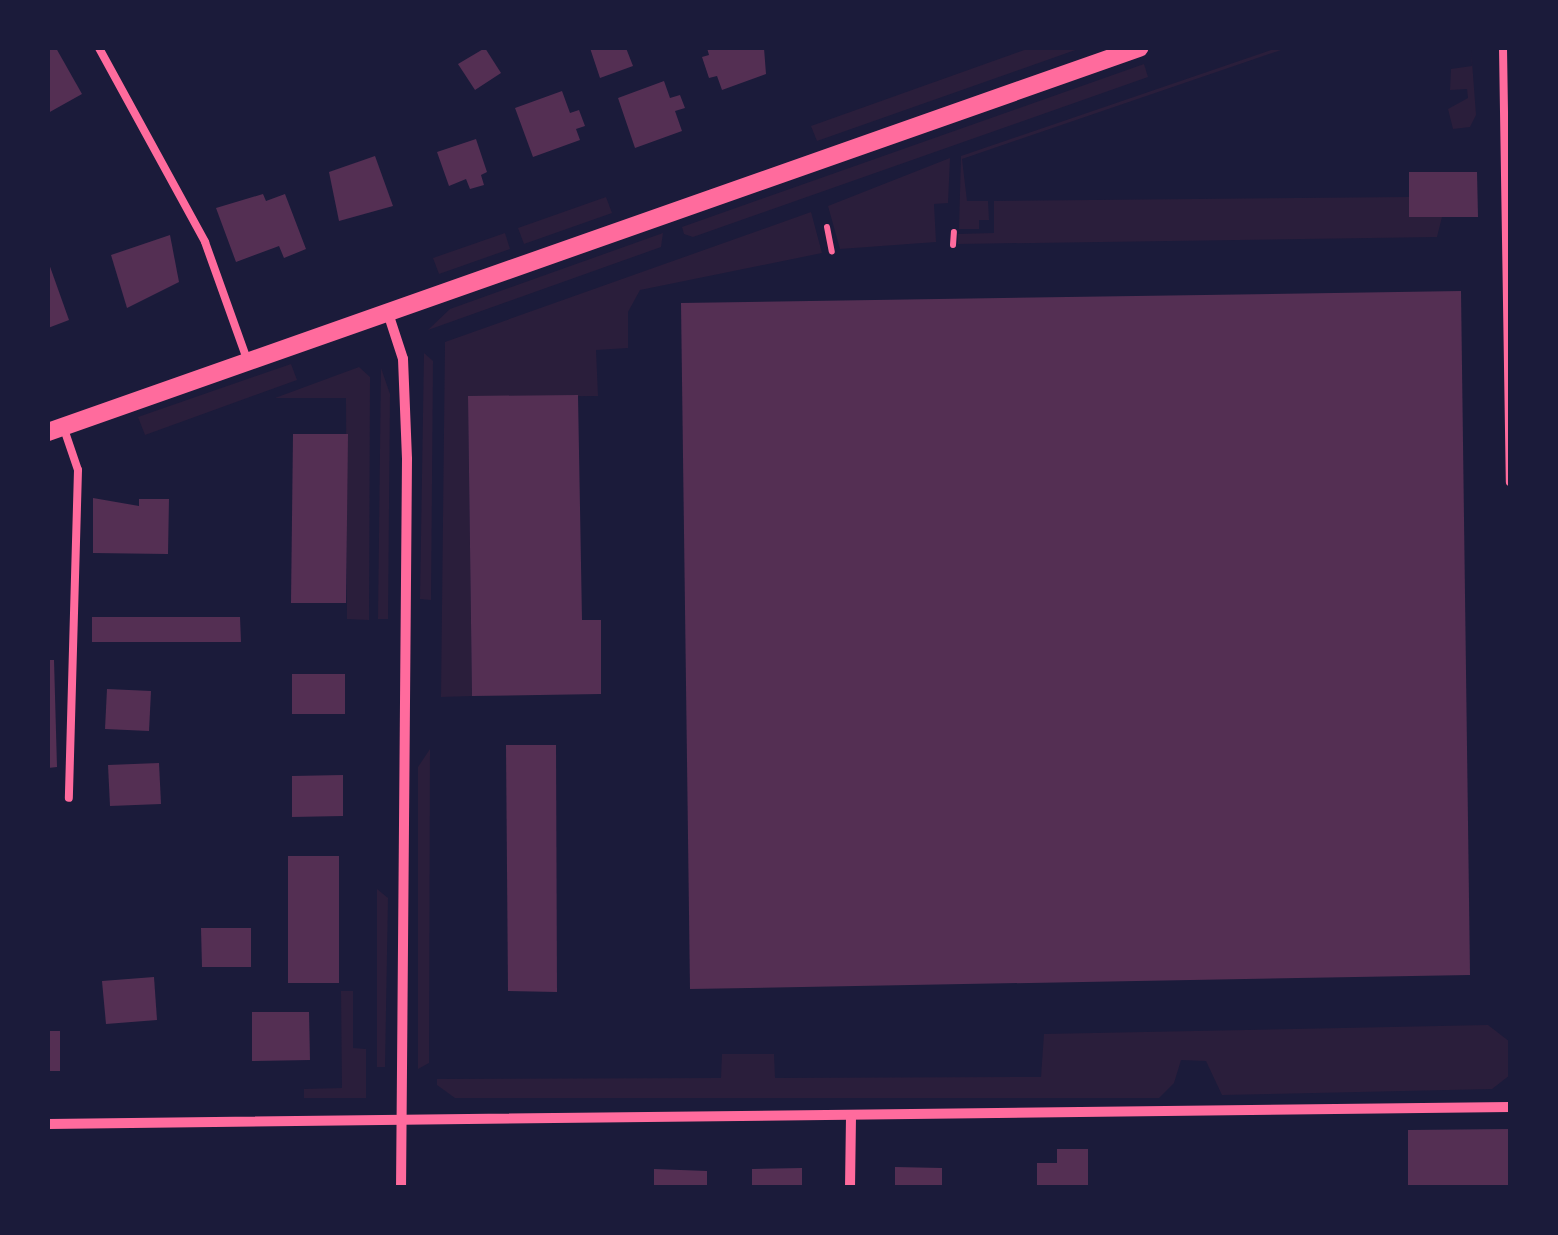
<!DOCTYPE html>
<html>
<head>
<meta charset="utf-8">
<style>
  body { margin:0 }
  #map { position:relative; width:1558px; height:1235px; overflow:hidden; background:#1b1b3a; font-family:Overpass,sans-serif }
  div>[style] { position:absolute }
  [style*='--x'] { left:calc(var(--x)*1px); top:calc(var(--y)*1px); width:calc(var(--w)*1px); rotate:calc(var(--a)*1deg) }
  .green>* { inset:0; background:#2a1e3b }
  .building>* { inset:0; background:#542f53 }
  .path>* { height:6px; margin:-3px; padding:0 3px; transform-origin:3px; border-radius:3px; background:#ff6b9d }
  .service>* { height:8px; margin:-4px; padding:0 4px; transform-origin:4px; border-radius:4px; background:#ff6b9d }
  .minor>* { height:10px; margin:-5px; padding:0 5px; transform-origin:5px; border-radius:5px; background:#ff6b9d }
  .tertiary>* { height:18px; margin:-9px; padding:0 9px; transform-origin:9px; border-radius:9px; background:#ff6b9d }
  span { translate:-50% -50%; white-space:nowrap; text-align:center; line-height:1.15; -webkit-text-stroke:10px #1b1b3a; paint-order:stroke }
  .frame { position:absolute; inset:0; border:50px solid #1b1b3a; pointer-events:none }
</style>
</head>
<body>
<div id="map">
  <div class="green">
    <div style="clip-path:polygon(1030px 48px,1081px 48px,817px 141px,811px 126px)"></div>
    <div style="clip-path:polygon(1277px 48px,1287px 48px,962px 159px,967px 201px,988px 201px,989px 220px,979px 220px,979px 229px,959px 229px,961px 156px)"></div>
    <div style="clip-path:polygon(1471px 48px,1476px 115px,1470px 127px,1453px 129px,1448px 109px,1468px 98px,1467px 89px,1450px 90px,1451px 69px,1472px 66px)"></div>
    <div style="clip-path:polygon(1144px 64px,1148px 77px,693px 237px,684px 234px,682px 227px)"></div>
    <div style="clip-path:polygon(950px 158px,948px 203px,934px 204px,936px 242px,840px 249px,828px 206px)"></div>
    <div style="clip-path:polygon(606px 197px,612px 213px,524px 244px,518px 228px)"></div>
    <div style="clip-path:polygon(1409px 197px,1410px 217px,1442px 217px,1437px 237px,958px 244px,958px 234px,994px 233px,994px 201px)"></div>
    <div style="clip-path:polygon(811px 212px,822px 253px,640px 290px,628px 312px,628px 348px,596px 350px,598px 396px,468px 397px,472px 696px,441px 697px,445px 342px)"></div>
    <div style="clip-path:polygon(505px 233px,510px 249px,439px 274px,433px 258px)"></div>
    <div style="clip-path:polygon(663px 233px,661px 247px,428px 330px,450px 309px)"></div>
    <div style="clip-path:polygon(424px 353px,433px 361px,431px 600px,420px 599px)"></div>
    <div style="clip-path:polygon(291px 364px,297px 380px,145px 435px,138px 417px)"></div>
    <div style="clip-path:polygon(359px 367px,370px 377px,369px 620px,347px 619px,346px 398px,275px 398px)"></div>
    <div style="clip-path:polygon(381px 368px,390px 394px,388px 619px,378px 619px)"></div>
    <div style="clip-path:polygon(430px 749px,429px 1063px,418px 1069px,418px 767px)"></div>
    <div style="clip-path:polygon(377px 889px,388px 898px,385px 1067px,377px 1067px)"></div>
    <div style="clip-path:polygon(341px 991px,353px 991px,353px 1048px,366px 1049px,366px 1098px,304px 1098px,304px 1089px,342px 1088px)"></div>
    <div style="clip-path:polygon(1488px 1025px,1510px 1042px,1510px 1075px,1492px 1089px,1222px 1095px,1206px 1061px,1181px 1060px,1174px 1083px,1159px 1098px,455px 1098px,437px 1085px,437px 1079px,721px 1078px,722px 1054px,774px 1054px,775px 1078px,1041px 1077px,1044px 1034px)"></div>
  </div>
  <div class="building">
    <div style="clip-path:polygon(48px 48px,56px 48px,82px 94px,48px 113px)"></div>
    <div style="clip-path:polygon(485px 48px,501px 73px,475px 90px,458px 64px)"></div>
    <div style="clip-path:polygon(590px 48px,626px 48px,633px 66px,600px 78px)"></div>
    <div style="clip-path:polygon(707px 48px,764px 48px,766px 74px,722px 90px,717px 76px,709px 78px,702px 57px,709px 55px)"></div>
    <div style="clip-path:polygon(664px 81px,670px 98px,680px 95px,685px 108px,675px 111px,682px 131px,635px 148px,618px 98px)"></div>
    <div style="clip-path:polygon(562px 91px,570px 113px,579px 110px,585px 126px,576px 129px,580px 140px,533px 157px,515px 108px)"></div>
    <div style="clip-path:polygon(476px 139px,487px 172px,481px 175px,484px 185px,470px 189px,466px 179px,449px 186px,437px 152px)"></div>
    <div style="clip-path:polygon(375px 156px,393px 206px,339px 221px,329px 172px)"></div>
    <div style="clip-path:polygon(1409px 172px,1477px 172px,1478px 217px,1409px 217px)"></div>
    <div style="clip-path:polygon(263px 194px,266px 201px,285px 194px,306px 249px,284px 258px,279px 246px,236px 262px,216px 208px)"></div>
    <div style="clip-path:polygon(170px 235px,179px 282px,127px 308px,111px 255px)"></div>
    <div style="clip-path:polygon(48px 261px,69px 320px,48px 328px)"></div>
    <div style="clip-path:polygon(1461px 291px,1470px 975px,690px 989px,681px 303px)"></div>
    <div style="clip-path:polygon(578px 395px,582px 620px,601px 620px,601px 694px,472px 696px,468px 396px)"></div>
    <div style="clip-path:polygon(293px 434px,348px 434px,346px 603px,291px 603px)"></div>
    <div style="clip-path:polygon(93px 498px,139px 506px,139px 499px,169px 499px,168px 554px,93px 553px)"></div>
    <div style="clip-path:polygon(92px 617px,240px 617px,241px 642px,92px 642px)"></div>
    <div style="clip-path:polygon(48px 660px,54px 660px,57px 767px,48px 768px)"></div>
    <div style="clip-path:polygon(292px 674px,345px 674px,345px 714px,292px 714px)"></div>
    <div style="clip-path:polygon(107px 689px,151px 691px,149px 731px,105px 729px)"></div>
    <div style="clip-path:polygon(506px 745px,556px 745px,557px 992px,508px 991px)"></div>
    <div style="clip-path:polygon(159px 763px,161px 804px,110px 806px,108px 765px)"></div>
    <div style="clip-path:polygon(343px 775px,343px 816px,292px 817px,292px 776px)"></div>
    <div style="clip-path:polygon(288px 856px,339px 856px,339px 983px,288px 983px)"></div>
    <div style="clip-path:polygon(201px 928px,251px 928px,251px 967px,202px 967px)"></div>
    <div style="clip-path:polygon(154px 977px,157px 1020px,106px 1024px,102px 981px)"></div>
    <div style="clip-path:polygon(252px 1012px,309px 1012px,310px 1060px,252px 1061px)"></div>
    <div style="clip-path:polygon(48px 1031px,60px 1031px,60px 1071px,48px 1071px)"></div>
    <div style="clip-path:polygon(1510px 1129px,1510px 1188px,1408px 1188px,1408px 1130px)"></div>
    <div style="clip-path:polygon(1057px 1149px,1088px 1149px,1088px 1188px,1037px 1188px,1037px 1163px,1057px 1163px)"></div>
    <div style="clip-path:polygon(895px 1167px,942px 1168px,942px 1188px,895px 1188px)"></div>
    <div style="clip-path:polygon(802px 1168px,802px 1188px,752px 1188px,752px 1169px)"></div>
    <div style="clip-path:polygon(654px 1169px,707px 1171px,707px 1188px,654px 1188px)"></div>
  </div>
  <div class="path">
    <div style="--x:827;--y:227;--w:25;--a:79"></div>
    <div style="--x:953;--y:245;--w:13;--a:-86"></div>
  </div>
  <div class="service">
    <div style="--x:99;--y:48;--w:221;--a:61.3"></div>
    <div style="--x:205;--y:242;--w:124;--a:70.3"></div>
    <div style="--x:1503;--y:48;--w:434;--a:89.1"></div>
    <div style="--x:63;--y:426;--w:46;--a:71.2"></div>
    <div style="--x:78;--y:470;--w:328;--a:91.6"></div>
  </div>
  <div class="minor">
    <div style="--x:388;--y:313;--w:48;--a:71.9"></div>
    <div style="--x:403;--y:359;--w:100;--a:87.7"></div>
    <div style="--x:407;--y:459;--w:729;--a:90.47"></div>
    <div style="--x:48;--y:1124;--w:1462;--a:-0.67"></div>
    <div style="--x:850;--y:1188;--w:69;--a:-89.2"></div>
  </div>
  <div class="tertiary">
    <div style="--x:48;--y:432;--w:1157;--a:-19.39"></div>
  </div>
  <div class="frame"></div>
</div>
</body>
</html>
